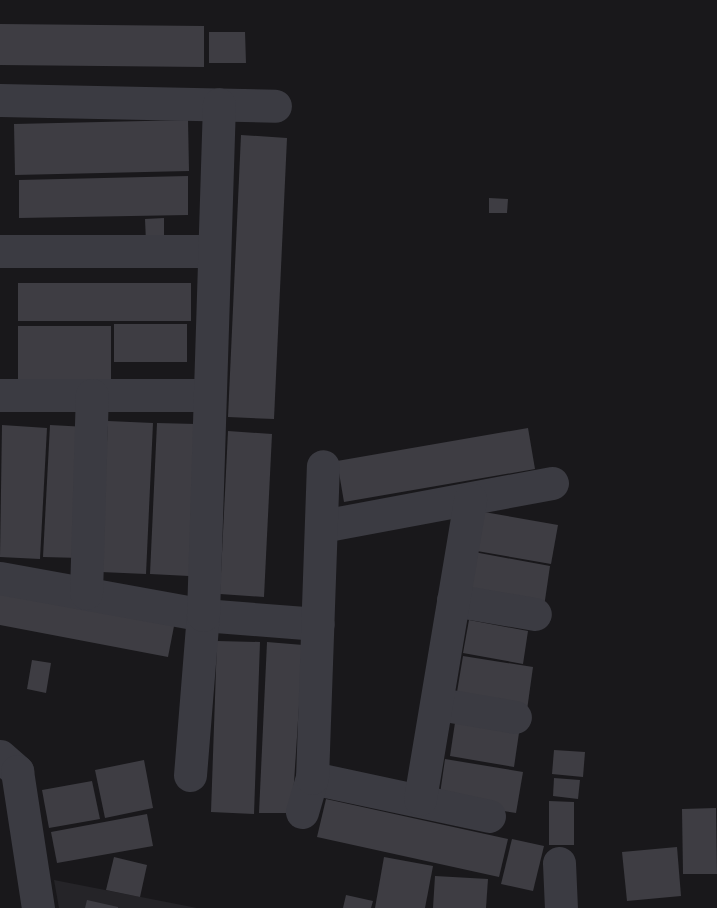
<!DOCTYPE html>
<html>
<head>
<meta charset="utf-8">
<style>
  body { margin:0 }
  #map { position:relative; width:717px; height:908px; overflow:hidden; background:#19181b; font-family:"Open Sans",sans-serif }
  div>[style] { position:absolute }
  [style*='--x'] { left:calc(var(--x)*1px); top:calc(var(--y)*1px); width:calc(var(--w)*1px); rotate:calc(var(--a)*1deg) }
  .built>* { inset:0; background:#252428 }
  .building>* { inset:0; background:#3e3d43 }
  .minor>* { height:33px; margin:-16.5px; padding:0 16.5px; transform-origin:16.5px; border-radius:16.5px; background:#3b3b42 }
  span { translate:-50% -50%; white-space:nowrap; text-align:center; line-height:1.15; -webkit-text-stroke:5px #141316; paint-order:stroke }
</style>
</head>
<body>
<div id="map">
  <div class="built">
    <div style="clip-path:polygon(54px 880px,197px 908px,59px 908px)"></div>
  </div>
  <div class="building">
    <div style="clip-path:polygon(0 24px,204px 26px,204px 67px,0 65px)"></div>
    <div style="clip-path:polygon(209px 32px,245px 32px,246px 63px,209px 63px)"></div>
    <div style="clip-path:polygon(188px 120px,189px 171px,15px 175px,14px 124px)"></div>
    <div style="clip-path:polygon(241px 135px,287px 138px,274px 419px,228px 417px)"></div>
    <div style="clip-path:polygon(188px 176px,188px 215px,19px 218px,19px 180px)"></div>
    <div style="clip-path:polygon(489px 198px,508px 199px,507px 213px,489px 213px)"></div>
    <div style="clip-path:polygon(164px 218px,164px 243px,146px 242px,145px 219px)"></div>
    <div style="clip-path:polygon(18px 283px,191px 283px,191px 321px,18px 321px)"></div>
    <div style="clip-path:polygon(114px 324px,187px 324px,187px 362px,114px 362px)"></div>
    <div style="clip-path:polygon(18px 326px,111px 326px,111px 383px,18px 383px)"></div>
    <div style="clip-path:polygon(108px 421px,153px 423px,146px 574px,101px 572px)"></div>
    <div style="clip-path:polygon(157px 423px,196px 424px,189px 576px,150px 574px)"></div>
    <div style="clip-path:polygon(2px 425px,47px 428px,40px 559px,0 557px)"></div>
    <div style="clip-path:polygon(50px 425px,87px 427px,81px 558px,43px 557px)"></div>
    <div style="clip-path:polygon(528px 428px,535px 469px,344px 502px,337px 461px)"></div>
    <div style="clip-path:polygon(228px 431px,272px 434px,264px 597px,220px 594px)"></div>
    <div style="clip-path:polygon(484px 512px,558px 525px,551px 564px,477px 551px)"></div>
    <div style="clip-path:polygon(474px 552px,550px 566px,544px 607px,467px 594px)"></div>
    <div style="clip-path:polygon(0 587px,175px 621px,168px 657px,0 625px)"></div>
    <div style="clip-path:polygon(469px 620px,528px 631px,523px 664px,463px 653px)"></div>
    <div style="clip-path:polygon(217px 641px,260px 642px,254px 814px,211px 812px)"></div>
    <div style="clip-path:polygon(267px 642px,303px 645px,292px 813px,259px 813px)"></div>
    <div style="clip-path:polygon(463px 656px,533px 667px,527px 710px,456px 698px)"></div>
    <div style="clip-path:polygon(32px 660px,51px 663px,46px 693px,27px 689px)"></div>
    <div style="clip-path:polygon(456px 716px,520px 726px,514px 767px,450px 756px)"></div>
    <div style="clip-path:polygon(554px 750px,585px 752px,583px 777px,552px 774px)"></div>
    <div style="clip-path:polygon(445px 759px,523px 772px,516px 813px,439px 801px)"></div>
    <div style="clip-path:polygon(144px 760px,153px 808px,105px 818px,95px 770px)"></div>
    <div style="clip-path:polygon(554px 778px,580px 780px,578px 799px,553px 796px)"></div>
    <div style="clip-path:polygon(92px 781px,100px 819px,49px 828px,42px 790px)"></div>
    <div style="clip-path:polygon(326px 799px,508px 839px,499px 877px,317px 837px)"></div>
    <div style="clip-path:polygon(549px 801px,574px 802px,574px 845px,549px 845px)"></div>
    <div style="clip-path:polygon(716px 808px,717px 874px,683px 874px,682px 809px)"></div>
    <div style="clip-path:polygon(147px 814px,153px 846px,57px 863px,51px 832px)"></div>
    <div style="clip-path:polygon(512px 839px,544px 846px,533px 891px,501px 884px)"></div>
    <div style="clip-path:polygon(677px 847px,681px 896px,627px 901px,622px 852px)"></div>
    <div style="clip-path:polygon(114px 857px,147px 865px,140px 897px,106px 890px)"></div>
    <div style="clip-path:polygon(384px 857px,433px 866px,425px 908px,375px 908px)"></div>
    <div style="clip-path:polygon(435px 876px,488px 879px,486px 908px,433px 908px)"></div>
    <div style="clip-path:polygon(346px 895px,373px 901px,371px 908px,343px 908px)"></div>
    <div style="clip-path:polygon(87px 900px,118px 907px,118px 908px,85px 908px)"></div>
  </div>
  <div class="minor">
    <div style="--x:0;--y:100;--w:275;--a:1.2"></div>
    <div style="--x:0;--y:251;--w:212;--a:0"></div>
    <div style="--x:0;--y:395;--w:207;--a:0"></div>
    <div style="--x:322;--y:526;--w:234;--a:-10.6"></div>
    <div style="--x:0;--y:578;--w:206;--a:10.3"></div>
    <div style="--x:203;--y:615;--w:115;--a:4.5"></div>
    <div style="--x:86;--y:593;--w:198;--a:-88.3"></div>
    <div style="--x:453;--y:600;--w:83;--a:9.7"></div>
    <div style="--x:439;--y:704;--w:77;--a:9.7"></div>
    <div style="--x:0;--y:756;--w:23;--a:41"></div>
    <div style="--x:17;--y:771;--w:139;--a:81.3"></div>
    <div style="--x:190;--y:775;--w:161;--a:-85.4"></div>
    <div style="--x:203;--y:615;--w:511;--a:-88.21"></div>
    <div style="--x:312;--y:778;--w:181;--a:12.1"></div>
    <div style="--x:420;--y:799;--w:304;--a:-80.5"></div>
    <div style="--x:302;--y:812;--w:35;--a:-74"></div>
    <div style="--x:312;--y:778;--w:312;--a:-88"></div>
    <div style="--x:559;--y:863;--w:45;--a:87.5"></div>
  </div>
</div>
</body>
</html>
